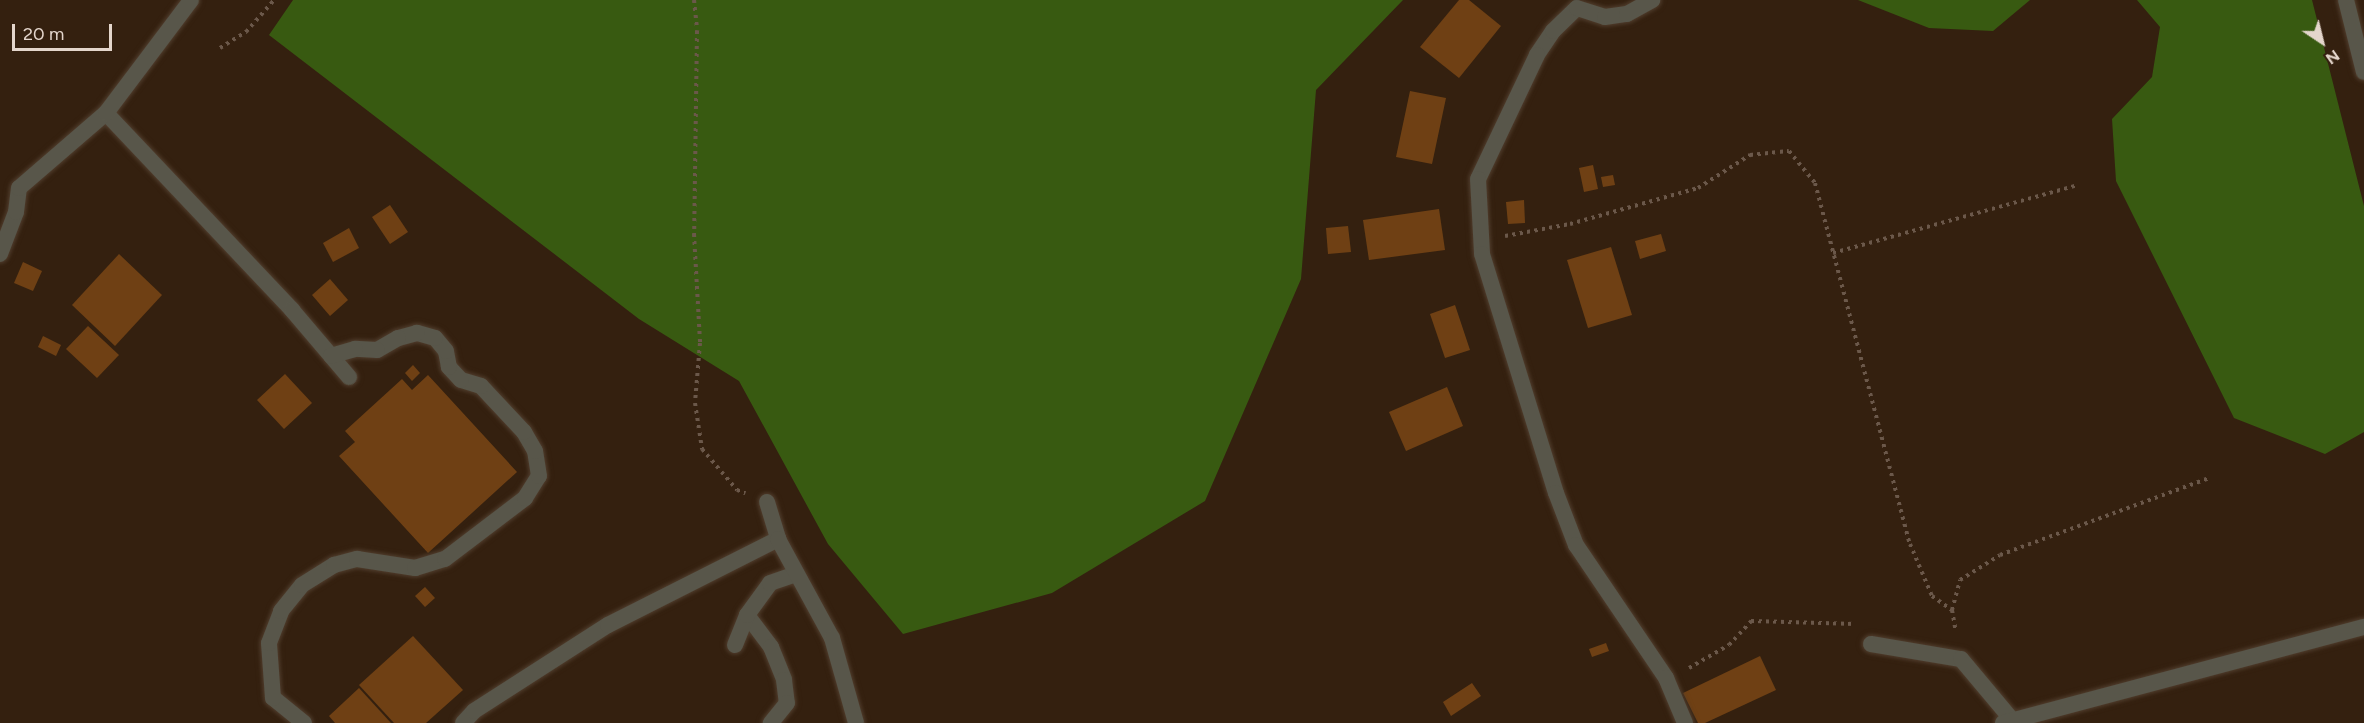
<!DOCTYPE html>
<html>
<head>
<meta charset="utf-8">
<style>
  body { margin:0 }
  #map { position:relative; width:2364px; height:723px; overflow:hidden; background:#34200f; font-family:Figtree,sans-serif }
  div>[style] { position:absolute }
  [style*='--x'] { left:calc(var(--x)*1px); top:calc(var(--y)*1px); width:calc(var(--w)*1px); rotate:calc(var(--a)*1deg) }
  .forest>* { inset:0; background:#385a11 }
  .building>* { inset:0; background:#6f4014 }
  .path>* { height:4px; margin-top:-2px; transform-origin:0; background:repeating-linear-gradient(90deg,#6b584a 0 3px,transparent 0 7.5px) }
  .roads { filter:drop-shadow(0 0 2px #503d2d) drop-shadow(0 0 2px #503d2d) }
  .service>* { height:16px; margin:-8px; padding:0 8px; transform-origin:8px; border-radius:8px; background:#58564a }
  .minor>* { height:16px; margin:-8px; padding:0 8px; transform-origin:8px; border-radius:8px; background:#58564a }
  span { translate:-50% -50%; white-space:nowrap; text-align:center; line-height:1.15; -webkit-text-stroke:4.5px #34200f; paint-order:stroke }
  .north { position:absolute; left:2292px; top:12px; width:60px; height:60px; -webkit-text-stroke:4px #34200f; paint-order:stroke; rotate:145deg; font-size:16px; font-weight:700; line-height:24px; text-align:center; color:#e4d6cc }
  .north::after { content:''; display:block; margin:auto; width:21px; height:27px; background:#e4d6cc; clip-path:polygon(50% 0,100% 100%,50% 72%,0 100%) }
  .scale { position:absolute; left:12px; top:24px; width:100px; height:27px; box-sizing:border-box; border:3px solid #e4d6cc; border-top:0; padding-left:8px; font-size:18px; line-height:21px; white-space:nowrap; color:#e4d6cc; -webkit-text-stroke:4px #34200f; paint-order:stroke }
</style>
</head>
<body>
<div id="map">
  <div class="forest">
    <div style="clip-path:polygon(293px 0,1403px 0,1316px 90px,1301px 279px,1205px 501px,1052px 593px,903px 634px,828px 544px,739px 381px,639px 319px,269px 35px)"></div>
    <div style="clip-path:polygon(1858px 0,2030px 0,1993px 31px,1929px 28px)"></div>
    <div style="clip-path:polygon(2137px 0,2312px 0,2364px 206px,2364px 432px,2325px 454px,2234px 418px,2116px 181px,2112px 119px,2152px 77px,2160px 27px)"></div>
  </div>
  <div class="building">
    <div style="clip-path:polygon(1459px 0,1469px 0,1501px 26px,1459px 78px,1420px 47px)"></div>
    <div style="clip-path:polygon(1410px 91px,1446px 98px,1432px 164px,1396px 157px)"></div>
    <div style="clip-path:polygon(1593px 165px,1598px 189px,1584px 192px,1579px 168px)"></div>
    <div style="clip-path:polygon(1613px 175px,1615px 185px,1603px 187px,1601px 177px)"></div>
    <div style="clip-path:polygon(1524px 200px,1525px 223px,1508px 224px,1506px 202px)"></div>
    <div style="clip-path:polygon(390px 205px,408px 232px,390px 244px,372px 217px)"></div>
    <div style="clip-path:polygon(1439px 209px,1445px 250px,1369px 260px,1363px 220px)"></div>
    <div style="clip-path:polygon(1348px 226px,1351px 252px,1328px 254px,1326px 228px)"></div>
    <div style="clip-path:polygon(349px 228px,359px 248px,333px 262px,323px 243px)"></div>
    <div style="clip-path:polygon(1661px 234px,1666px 251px,1640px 259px,1635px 241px)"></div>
    <div style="clip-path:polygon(1611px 247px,1632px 315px,1588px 328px,1567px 260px)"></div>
    <div style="clip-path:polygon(119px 254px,162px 295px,115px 346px,72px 305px)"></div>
    <div style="clip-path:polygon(23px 262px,42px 271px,33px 291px,14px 283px)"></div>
    <div style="clip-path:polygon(330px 279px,348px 300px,330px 316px,312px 295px)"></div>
    <div style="clip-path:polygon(1455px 305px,1470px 350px,1445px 358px,1430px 314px)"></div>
    <div style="clip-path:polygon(88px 326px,119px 355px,97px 378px,66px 349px)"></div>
    <div style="clip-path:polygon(43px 336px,61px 345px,56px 356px,38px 347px)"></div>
    <div style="clip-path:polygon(413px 365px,420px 373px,412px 381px,405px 373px)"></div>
    <div style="clip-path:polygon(285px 374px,312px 403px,284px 429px,257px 400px)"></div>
    <div style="clip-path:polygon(428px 375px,517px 472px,428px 553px,339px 456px,355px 442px,345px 431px,402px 379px,412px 390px)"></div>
    <div style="clip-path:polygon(1447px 387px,1463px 426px,1406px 451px,1389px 412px)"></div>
    <div style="clip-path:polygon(425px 587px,435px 598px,425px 607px,415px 596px)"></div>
    <div style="clip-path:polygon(413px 636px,463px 690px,426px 723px,394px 723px,359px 685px)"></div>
    <div style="clip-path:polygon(1606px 643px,1609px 651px,1592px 657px,1589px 649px)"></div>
    <div style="clip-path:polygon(1760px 656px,1776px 690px,1705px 723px,1698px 723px,1683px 693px)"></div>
    <div style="clip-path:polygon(1472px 683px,1481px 696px,1451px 716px,1443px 702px)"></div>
    <div style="clip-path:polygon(359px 688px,391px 723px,335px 723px,329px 716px)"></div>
  </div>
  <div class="path">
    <div style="--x:694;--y:0;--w:31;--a:84"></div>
    <div style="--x:697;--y:31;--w:203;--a:90.8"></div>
    <div style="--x:694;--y:234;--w:109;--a:86.8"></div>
    <div style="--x:700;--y:343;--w:60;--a:94.8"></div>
    <div style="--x:695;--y:403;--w:47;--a:81.3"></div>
    <div style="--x:702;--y:449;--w:54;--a:49.5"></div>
    <div style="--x:737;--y:490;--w:9;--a:21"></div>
    <div style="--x:220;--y:48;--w:31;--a:-32"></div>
    <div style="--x:246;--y:32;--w:43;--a:-48.8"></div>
    <div style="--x:1505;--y:236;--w:66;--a:-10.5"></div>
    <div style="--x:1570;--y:224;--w:133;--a:-15.7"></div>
    <div style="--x:1698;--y:188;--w:62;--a:-32.4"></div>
    <div style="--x:1750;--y:155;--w:39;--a:-6"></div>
    <div style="--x:1789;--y:151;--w:41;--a:50.9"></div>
    <div style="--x:1815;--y:183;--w:373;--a:75.3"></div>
    <div style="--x:1910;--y:544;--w:56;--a:67.1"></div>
    <div style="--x:1932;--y:596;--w:24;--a:35"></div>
    <div style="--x:1952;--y:610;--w:22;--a:80"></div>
    <div style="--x:1833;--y:253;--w:251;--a:-15.5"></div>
    <div style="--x:1952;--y:610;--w:31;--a:-75"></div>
    <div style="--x:1960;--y:580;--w:47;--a:-32"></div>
    <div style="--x:2000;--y:555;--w:223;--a:-20.2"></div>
    <div style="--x:1689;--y:668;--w:46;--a:-29.9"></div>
    <div style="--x:1729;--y:645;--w:33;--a:-47"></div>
    <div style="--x:1751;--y:621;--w:105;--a:1.6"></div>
  </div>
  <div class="roads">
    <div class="service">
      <div style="--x:1553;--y:31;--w:29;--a:124"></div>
      <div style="--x:1537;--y:55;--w:137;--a:115.4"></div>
      <div style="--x:1478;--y:179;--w:75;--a:86.9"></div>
      <div style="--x:1482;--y:254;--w:250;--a:72.8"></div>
      <div style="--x:1556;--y:493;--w:56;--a:69"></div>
      <div style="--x:1576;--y:545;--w:161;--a:55.9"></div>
      <div style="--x:106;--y:113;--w:271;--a:46.6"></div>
      <div style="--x:292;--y:310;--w:88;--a:49.6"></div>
      <div style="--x:747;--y:615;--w:40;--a:53"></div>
      <div style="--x:771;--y:647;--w:35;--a:68"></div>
      <div style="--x:784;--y:680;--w:23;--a:83"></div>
      <div style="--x:787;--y:703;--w:26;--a:129"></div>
      <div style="--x:1871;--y:644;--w:91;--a:9.5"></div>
      <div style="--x:1961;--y:659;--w:81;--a:50"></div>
      <div style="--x:735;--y:645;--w:32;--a:-68"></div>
      <div style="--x:747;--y:615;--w:39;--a:-54"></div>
      <div style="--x:770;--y:583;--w:28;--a:-19"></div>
      <div style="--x:304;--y:723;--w:40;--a:-141"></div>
      <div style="--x:273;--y:698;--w:55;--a:-94.2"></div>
      <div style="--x:269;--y:643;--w:34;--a:-69"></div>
      <div style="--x:281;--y:611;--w:33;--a:-51"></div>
      <div style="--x:302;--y:585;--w:38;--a:-32"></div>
      <div style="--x:334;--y:565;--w:24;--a:-15"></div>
      <div style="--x:357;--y:559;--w:59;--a:8.8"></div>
      <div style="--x:415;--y:568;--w:31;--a:-17"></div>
      <div style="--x:445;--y:559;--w:101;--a:-37.3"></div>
      <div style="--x:525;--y:498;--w:26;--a:-58"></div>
      <div style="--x:539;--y:476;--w:25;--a:-99"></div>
      <div style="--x:535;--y:451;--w:22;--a:-120"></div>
      <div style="--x:524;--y:432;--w:63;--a:-133.1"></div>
      <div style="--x:481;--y:386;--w:21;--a:-163"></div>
      <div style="--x:461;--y:380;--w:18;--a:-133"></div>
      <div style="--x:449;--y:367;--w:16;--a:-101"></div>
      <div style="--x:446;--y:351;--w:17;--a:-130"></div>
      <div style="--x:435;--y:338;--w:19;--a:-164"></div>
      <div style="--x:417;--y:333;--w:20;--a:165"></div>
      <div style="--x:398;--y:338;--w:24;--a:150"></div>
      <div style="--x:377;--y:350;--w:22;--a:-177"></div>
      <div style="--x:355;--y:349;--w:25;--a:164"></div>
      <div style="--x:463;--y:723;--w:16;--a:-47"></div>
      <div style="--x:474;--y:711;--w:159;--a:-32.7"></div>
      <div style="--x:608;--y:625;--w:191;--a:-26.8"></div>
    </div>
    <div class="minor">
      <div style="--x:2346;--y:0;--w:74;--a:76"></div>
      <div style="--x:1553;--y:31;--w:33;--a:-44"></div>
      <div style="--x:1577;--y:8;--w:29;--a:18"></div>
      <div style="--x:1605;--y:17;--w:22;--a:-8"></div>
      <div style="--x:1627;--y:14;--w:29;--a:-29"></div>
      <div style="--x:0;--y:254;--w:45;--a:-69.1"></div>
      <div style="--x:16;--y:212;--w:24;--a:-83"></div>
      <div style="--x:19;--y:188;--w:115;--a:-40.8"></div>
      <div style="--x:106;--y:113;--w:141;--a:-53"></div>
      <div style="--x:767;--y:502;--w:39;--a:73"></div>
      <div style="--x:778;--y:539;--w:113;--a:61.4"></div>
      <div style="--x:832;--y:638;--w:88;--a:74.2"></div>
      <div style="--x:1666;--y:678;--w:49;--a:67.1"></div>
      <div style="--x:2003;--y:723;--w:374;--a:-14.9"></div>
    </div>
  </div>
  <div class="north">N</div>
  <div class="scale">20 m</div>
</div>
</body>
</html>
